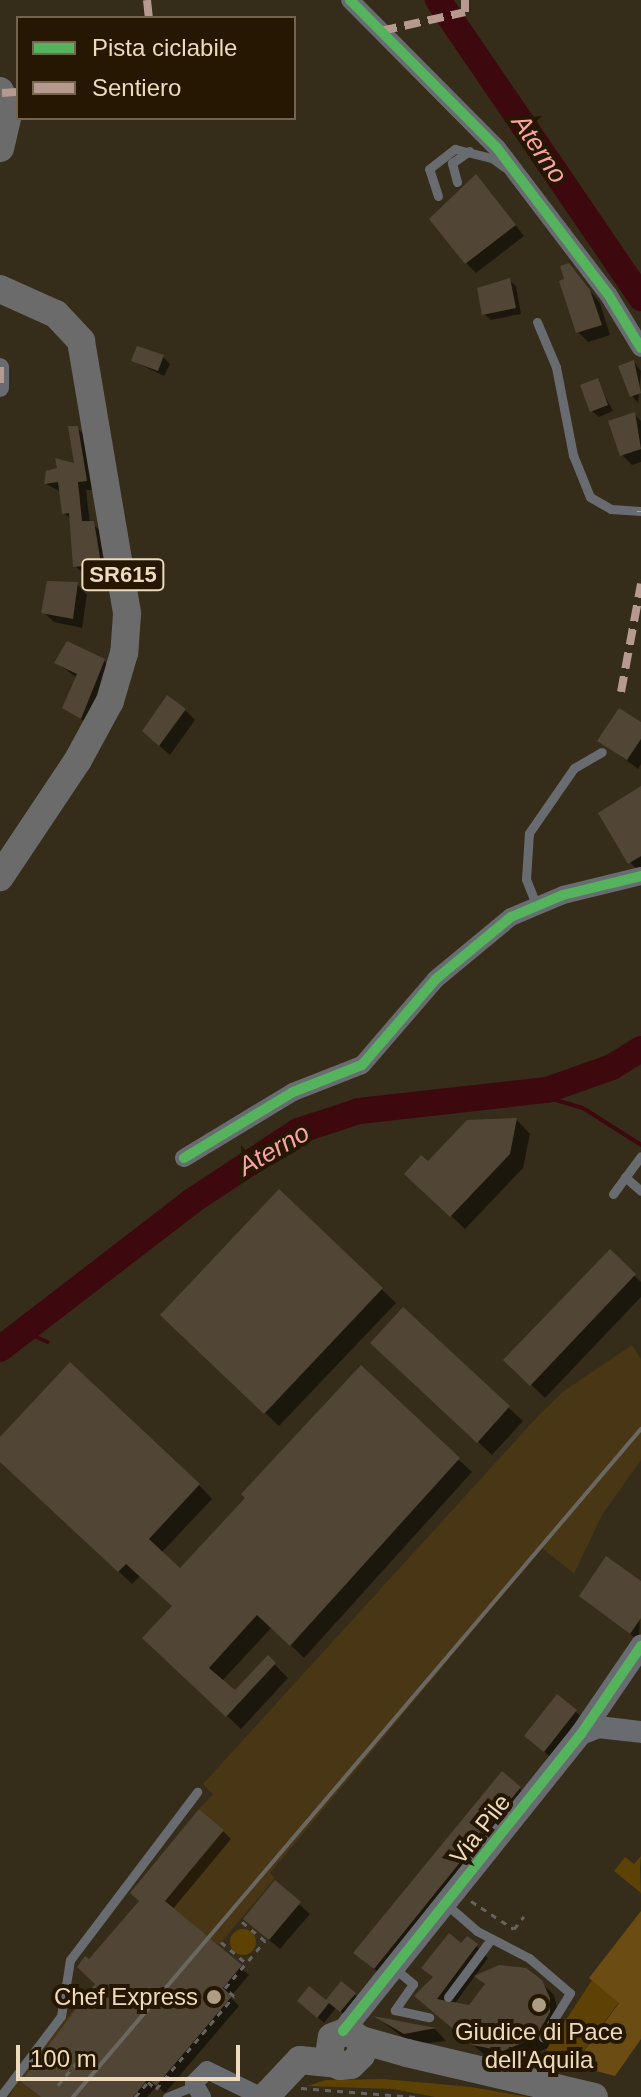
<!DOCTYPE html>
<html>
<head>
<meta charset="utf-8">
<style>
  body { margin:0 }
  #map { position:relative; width:641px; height:2097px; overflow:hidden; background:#362c1a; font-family:Helvetica,sans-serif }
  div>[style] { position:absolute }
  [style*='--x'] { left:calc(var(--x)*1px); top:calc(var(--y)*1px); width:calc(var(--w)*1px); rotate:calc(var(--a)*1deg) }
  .built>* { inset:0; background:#493614 }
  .green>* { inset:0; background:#5e4104 }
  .round { border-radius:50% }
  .forest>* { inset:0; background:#6b4d14 }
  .shadow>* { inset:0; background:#0007 }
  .stream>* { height:4px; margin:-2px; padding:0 2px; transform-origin:2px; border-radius:2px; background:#3e080f }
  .river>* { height:26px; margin:-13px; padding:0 13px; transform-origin:13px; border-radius:13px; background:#3e080f }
  .building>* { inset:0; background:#514635 }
  .path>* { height:3px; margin-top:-1.5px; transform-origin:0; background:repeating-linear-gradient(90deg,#666462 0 6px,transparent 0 12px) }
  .service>* { height:9px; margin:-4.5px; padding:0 4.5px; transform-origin:4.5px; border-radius:4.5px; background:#686c71 }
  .minor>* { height:18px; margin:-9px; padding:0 9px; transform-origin:9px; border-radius:9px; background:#686c71 }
  .tertiary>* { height:22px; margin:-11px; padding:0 11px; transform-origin:11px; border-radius:11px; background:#686c71 }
  .primary>* { height:28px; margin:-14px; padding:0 14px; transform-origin:14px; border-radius:14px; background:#6a6b6a }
  .rail>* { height:4px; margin:-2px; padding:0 2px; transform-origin:2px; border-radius:2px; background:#6b6861 }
  .quiet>* { height:8px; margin-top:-4px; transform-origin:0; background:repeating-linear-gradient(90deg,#b69a8f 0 16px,transparent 0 24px) }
  .cycleway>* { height:10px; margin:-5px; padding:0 5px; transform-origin:5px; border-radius:5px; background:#56b35d }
  .dots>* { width:22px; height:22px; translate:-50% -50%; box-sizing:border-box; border:4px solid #251701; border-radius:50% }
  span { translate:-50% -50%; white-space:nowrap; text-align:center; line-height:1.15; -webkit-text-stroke:8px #251701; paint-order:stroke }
  .shield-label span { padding:2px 6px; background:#251701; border:2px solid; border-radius:6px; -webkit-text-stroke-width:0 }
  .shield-label { font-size:22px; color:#eedabd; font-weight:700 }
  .street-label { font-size:24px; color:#eedabd }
  .poi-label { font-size:24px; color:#eedabd }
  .right { translate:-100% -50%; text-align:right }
  .water-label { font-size:26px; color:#faa2a4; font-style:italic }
  .legend { position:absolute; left:16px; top:16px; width:280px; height:104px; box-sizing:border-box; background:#251701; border:2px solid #75654c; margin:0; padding:10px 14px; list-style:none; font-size:24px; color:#eedabd }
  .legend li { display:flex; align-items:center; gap:16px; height:40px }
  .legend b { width:40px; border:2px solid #75654c }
  .scale { position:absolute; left:16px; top:2045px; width:224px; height:36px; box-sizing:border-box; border:4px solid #eedabd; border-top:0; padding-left:10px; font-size:24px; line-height:28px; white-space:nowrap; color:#eedabd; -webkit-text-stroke:6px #251701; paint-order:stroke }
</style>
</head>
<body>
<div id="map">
  <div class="built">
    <div style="clip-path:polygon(632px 1345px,641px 1359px,641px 1460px,602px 1515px,574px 1574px,542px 1548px,270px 1873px,275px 1878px,219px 1945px,211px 1939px,78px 2097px,9px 2097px,25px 2068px,224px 1830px,199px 1809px,213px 1794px,203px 1784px,539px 1415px,564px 1391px)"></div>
  </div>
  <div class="green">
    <div style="clip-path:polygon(641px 1856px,640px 1868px,641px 1893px,614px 1871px,625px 1857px,634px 1864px)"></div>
    <div class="round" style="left:230px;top:1929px;width:26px;height:26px"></div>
    <div style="clip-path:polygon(592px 1980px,619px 2002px,569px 2071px,502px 2056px,503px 2051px,541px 2058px)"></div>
    <div style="clip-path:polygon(384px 2079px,471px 2087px,529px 2097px,435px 2097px,393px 2089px,307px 2086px,326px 2080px)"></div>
  </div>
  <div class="forest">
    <div style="clip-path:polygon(641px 1911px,641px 2039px,615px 2076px,574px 2065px,619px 2003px,589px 1978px)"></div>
  </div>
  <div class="shadow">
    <div style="clip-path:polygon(486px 187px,524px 236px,476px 273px,466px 263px)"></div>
    <div style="clip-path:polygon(569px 265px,600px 303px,610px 335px,588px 342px,578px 332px,567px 280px)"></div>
    <div style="clip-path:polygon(509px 280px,516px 286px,521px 314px,491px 320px,484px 314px)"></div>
    <div style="clip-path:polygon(163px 357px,170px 364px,164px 376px,133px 361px)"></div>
    <div style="clip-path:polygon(634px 362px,641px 371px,638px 403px,632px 396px)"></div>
    <div style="clip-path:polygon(597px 381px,613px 411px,599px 417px,592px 411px)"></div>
    <div style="clip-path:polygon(635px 415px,641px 421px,641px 462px,632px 465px,622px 455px)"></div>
    <div style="clip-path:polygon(77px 428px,87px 437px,96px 490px,86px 490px,90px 523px,103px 532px,109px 572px,85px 575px,75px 566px,72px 520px,64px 513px,61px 492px,46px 484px,76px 466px)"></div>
    <div style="clip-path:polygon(77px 584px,87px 595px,82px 628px,54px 622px,43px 612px)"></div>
    <div style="clip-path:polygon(103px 660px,114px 671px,92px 727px,64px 707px,77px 678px,57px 663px)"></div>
    <div style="clip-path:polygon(185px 710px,195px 720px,170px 755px,154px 741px)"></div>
    <div style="clip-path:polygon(641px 725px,641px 764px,638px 769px,600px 740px)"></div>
    <div style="clip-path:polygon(641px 788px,641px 874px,630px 862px)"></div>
    <div style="clip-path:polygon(517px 1120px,530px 1134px,523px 1168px,465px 1229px,407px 1174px)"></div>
    <div style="clip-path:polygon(279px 1191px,396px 1303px,279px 1426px,162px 1315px)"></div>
    <div style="clip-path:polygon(610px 1252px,641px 1282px,641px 1297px,545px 1398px,506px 1360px)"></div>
    <div style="clip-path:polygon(403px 1310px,523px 1421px,492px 1455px,386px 1356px)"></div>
    <div style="clip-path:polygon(0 1440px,199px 1485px,212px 1499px,161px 1553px,180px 1570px,458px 1459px,472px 1472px,304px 1658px,272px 1627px,222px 1681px,235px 1693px,268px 1658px,288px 1678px,241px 1729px,158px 1651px,174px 1607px,140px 1576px,132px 1584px,4px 1463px)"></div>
    <div style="clip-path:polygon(641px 1583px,639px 1641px,581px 1596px)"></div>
    <div style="clip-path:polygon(557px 1696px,586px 1721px,555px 1761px,526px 1736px)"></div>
    <div style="clip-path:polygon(519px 1788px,529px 1799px,386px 1978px,366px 1963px)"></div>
    <div style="clip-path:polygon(223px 1831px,231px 1839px,172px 1910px,249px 1975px,230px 1997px,239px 2006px,165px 2093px,157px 2086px,147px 2097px,42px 2097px,31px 2090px,23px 2082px,98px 1984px,90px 1962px)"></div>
    <div style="clip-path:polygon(275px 1883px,310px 1914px,280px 1949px,256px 1929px)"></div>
    <div style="clip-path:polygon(461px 1945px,476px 1946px,488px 1958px,453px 2006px,470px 2007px,486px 1986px,478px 1977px,541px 1982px,554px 1995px,561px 2024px,547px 2048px,516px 2062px,486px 2056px,428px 2007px)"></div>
    <div style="clip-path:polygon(354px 1994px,361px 2001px,348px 2017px,336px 2008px,324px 2023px,306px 2007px)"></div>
    <div style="clip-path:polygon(379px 2019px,435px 2029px,446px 2041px,413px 2045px)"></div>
  </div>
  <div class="stream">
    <div style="--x:531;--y:1093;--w:54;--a:16.1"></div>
    <div style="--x:583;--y:1108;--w:69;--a:32.5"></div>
    <div style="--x:23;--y:1331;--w:27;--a:24"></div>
  </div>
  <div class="river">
    <div style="--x:438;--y:0;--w:361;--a:55.7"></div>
    <div style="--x:0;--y:1349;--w:242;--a:-37.6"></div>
    <div style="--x:192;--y:1201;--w:127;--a:-33.4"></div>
    <div style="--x:298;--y:1131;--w:64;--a:-18.2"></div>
    <div style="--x:359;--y:1111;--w:189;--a:-6.4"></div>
    <div style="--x:547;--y:1090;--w:69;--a:-19.5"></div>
    <div style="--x:612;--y:1067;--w:34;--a:-32"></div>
  </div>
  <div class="building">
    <div style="clip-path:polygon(476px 174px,516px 225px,465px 264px,429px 219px)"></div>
    <div style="clip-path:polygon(569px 263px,590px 290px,602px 325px,576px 333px,559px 281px,564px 279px,560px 266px)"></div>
    <div style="clip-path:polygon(510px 278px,516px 308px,482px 315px,477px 288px)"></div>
    <div style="clip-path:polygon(137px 346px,164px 355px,158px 371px,131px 361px)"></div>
    <div style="clip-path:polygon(634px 360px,641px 393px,630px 397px,618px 366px)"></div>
    <div style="clip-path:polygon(598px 378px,608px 405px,590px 412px,580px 385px)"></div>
    <div style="clip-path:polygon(635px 412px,641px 449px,620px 456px,608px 421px)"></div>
    <div style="clip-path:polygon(68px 426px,78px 426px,87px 481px,78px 482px,82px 521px,94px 521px,101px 564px,73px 567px,69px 513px,62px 514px,58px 482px,44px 484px,46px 471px,57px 468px,55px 458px,74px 463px)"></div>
    <div style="clip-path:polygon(47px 581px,78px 582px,73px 619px,41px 613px)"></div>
    <div style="clip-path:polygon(67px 641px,105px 659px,81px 719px,62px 708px,77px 674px,54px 663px)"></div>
    <div style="clip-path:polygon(167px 695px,186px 709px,159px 746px,142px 731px)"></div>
    <div style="clip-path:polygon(619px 708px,641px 722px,641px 739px,627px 760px,597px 741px)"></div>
    <div style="clip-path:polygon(641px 786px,641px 856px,628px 864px,598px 813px)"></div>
    <div style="clip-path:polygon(517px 1118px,510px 1154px,450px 1217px,404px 1174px,421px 1155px,428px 1161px,467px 1120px)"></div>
    <div style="clip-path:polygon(279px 1189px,383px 1288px,264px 1414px,160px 1315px)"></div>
    <div style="clip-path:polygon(610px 1249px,636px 1274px,530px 1386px,503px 1360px)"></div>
    <div style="clip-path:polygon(403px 1307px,510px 1406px,477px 1443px,370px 1343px)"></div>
    <div style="clip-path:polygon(70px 1362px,200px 1484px,149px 1539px,180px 1568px,245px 1498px,241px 1494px,361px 1365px,460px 1458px,290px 1646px,257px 1615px,209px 1668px,235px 1690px,268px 1655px,276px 1663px,226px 1717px,142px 1638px,172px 1606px,126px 1564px,118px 1572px,0 1462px,0 1437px)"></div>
    <div style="clip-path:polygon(606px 1556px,641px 1581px,641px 1618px,630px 1634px,579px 1596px)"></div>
    <div style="clip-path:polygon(557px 1694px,577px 1710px,544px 1752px,524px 1736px)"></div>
    <div style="clip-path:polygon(502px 1771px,521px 1787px,374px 1969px,353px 1953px)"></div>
    <div style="clip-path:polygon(199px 1809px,224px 1830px,165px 1901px,242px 1965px,223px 1988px,232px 1996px,156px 2086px,148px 2079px,133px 2097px,41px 2097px,21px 2082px,95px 1984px,77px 1967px,85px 1956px,89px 1959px,139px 1901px,130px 1893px)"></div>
    <div style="clip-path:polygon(275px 1880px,301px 1902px,269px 1940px,243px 1919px)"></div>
    <div style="clip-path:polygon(449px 1933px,461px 1943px,467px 1936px,478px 1944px,437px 1999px,469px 2005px,485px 1984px,474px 1976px,499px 1965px,526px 1968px,542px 1980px,550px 1998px,550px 2012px,536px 2037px,503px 2051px,472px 2045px,414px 1996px,433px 1977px,421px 1968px)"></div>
    <div style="clip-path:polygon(341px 1981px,356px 1993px,340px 2012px,329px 2003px,317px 2018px,297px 2001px,309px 1986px,326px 2000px)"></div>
    <div style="clip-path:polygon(373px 2016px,436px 2028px,404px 2034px)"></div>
  </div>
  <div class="path">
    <div style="--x:471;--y:1901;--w:51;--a:33.1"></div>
    <div style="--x:514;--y:1929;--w:16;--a:-52"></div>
    <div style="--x:221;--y:1942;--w:33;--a:40"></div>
    <div style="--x:58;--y:2085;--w:30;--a:-50"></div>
    <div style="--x:301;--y:2088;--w:115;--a:4.5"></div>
    <div style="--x:135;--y:2097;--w:20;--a:-49"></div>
    <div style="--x:148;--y:2082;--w:11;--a:41"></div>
    <div style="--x:156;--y:2089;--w:121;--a:-50"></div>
    <div style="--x:234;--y:1996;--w:12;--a:-138"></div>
    <div style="--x:225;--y:1988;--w:62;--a:-49.6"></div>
    <div style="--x:265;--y:1941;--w:33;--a:-140"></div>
  </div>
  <div class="service">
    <div style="--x:457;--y:182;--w:20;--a:-105"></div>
    <div style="--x:452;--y:163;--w:21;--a:-35"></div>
    <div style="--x:438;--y:196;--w:28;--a:-108"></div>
    <div style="--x:429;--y:169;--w:33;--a:-38"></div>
    <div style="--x:455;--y:149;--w:38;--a:14"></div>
    <div style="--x:492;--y:158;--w:15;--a:37"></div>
    <div style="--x:537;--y:322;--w:49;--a:67.1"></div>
    <div style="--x:556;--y:367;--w:90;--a:79.1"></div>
    <div style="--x:573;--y:455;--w:45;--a:68"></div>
    <div style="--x:590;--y:497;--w:24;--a:30"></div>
    <div style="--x:611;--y:509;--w:30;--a:4"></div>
    <div style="--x:536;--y:904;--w:27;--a:-112"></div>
    <div style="--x:526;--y:879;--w:46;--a:-86.3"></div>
    <div style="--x:529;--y:833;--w:79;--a:-55.3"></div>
    <div style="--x:574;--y:768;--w:32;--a:-30"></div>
    <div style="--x:625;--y:1177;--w:21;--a:41"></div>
    <div style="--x:613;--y:1194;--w:47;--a:-53.6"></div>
    <div style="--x:446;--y:1904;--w:41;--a:41.1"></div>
    <div style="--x:477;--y:1931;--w:59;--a:27.4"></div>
    <div style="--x:529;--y:1958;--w:54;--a:40.5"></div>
    <div style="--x:570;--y:1993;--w:52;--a:121.5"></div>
    <div style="--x:394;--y:1968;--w:25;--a:40"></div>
    <div style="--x:413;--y:1984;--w:32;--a:125"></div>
    <div style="--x:395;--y:2010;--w:35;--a:12"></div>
    <div style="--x:448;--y:1997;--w:72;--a:-53.4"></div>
    <div style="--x:0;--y:2097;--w:101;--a:-53"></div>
    <div style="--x:61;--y:2016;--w:57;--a:-80.9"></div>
    <div style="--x:70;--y:1960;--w:211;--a:-52.9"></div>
    <div style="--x:167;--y:2097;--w:29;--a:-22"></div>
  </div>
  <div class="minor">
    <div style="--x:350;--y:0;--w:209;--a:45.2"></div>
    <div style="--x:497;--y:148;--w:183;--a:52.8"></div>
    <div style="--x:608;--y:294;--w:63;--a:58.6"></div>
    <div style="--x:0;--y:367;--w:21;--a:90"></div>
    <div style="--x:184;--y:1158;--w:127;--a:-31.2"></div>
    <div style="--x:293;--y:1092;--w:74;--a:-21.4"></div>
    <div style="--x:362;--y:1065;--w:113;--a:-49.3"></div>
    <div style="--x:436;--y:979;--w:97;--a:-39.6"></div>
    <div style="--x:511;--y:917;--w:56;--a:-22.9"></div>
    <div style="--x:563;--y:895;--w:80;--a:-13.7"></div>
    <div style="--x:202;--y:2097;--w:16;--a:-120"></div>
    <div style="--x:194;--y:2083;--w:18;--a:-45"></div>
    <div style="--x:207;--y:2070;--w:61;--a:26.1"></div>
  </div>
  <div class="tertiary">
    <div style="--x:581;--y:1734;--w:18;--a:-22"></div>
    <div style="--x:598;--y:1727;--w:43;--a:6.6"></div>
    <div style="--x:343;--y:2031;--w:381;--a:-51.3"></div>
    <div style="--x:581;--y:1734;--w:107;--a:-55.7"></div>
  </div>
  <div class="primary">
    <div style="--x:0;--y:91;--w:24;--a:71"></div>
    <div style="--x:8;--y:114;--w:35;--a:103"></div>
    <div style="--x:0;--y:289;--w:61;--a:24.1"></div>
    <div style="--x:56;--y:314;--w:37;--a:47"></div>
    <div style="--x:81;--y:341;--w:277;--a:80.4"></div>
    <div style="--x:127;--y:614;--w:39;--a:94"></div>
    <div style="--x:124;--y:653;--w:50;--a:106.3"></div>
    <div style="--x:110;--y:701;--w:67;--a:118.5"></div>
    <div style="--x:78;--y:760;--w:141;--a:123.7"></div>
    <div style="--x:361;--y:2040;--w:15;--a:90"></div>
    <div style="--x:361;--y:2055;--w:14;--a:135"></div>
    <div style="--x:351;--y:2065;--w:11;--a:175"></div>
    <div style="--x:340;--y:2066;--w:16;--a:-135"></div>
    <div style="--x:329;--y:2055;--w:18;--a:-81"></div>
    <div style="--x:332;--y:2037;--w:17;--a:-21"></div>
    <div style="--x:348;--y:2031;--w:16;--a:35"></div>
    <div style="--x:361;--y:2040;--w:48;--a:15.8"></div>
    <div style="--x:407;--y:2053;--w:192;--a:13.2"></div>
    <div style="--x:265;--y:2097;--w:51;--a:-46.6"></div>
    <div style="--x:300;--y:2060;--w:36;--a:6"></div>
  </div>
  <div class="rail">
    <div style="--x:73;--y:2097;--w:877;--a:-49.63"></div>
  </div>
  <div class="quiet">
    <div style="--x:147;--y:0;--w:18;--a:84"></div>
    <div style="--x:381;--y:31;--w:86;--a:-12.7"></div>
    <div style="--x:465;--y:12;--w:12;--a:-90"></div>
    <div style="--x:2;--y:93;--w:16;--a:-4"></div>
    <div style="--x:0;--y:367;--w:21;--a:90"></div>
    <div style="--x:641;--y:511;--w:1;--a:90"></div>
    <div style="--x:621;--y:692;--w:110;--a:-79.5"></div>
  </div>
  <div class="cycleway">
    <div style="--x:350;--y:0;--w:209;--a:45.2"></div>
    <div style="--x:497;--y:148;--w:183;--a:52.8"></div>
    <div style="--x:608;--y:294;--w:63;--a:58.6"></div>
    <div style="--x:184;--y:1158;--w:127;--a:-31.2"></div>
    <div style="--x:293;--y:1092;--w:74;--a:-21.4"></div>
    <div style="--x:362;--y:1065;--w:113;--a:-49.3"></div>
    <div style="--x:436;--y:979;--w:97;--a:-39.6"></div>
    <div style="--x:511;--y:917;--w:56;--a:-22.9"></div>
    <div style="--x:563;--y:895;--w:80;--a:-13.7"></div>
    <div style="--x:343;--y:2031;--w:381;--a:-51.3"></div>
    <div style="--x:581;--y:1734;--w:107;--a:-55.7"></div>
  </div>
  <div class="dots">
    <div style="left:214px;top:1997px;background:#ae9d84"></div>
    <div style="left:539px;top:2005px;background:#ae9d84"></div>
  </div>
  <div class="shield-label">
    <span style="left:123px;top:575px">SR615</span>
  </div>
  <div class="street-label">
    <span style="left:480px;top:1829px;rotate:-52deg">Via Pile</span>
  </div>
  <div class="poi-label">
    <span class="right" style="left:198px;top:1997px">Chef Express</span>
    <span style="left:539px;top:2046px">Giudice di Pace<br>dell'Aquila</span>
  </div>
  <div class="water-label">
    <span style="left:539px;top:149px;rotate:56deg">Aterno</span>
    <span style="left:274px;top:1150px;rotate:-30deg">Aterno</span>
  </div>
  <ul class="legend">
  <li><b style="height:10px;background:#56b35d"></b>Pista ciclabile</li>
  <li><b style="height:10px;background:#b69a8f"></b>Sentiero</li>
  </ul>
  <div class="scale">100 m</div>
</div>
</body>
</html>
